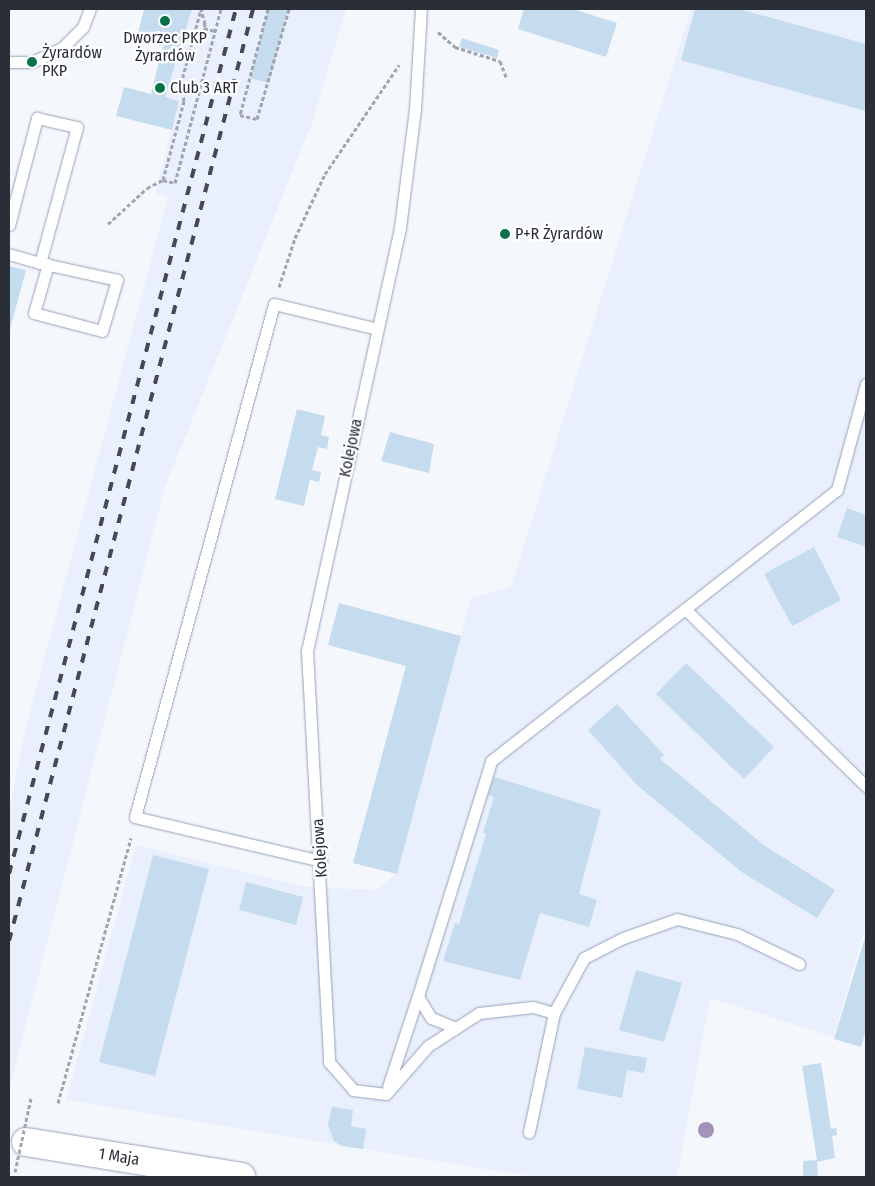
<!DOCTYPE html>
<html>
<head>
<meta charset="utf-8">
<style>
  body { margin:0 }
  #map { position:relative; width:875px; height:1186px; overflow:hidden; background:#f4f7fc; font-family:"Fira Sans Condensed",sans-serif }
  div>[style] { position:absolute }
  [style*='--x'] { left:calc(var(--x)*1px); top:calc(var(--y)*1px); width:calc(var(--w)*1px); rotate:calc(var(--a)*1deg) }
  .built>* { inset:0; background:#e9effc }
  .building>* { inset:0; background:#c5dcef }
  .path>* { height:3px; margin-top:-1.5px; transform-origin:0; background:repeating-linear-gradient(90deg,#a1a5ac 0 4px,transparent 0 6.5px) }
  .roads { filter:drop-shadow(0 0 1px #95a1b8) drop-shadow(0 0 1px #95a1b8) }
  .lane>* { height:11px; margin:-5.5px; padding:0 5.5px; transform-origin:5.5px; border-radius:5.5px; background:#fff }
  .secondary>* { height:28px; margin:-14px; padding:0 14px; transform-origin:14px; border-radius:14px; background:#fff }
  .rail>* { height:4px; margin-top:-2px; transform-origin:0; background:repeating-linear-gradient(90deg,#454952 0 9px,transparent 0 18px) }
  .path-bridge>* { height:3px; margin-top:-1.5px; transform-origin:0; background:repeating-linear-gradient(90deg,#a1a5ac 0 4px,transparent 0 6.5px) }
  .trees>* { width:16px; height:16px; margin:-8px; border-radius:50%; background:#a291b8 }
  .dots>* { width:14px; height:14px; translate:-50% -50%; box-sizing:border-box; border:2px solid #fff; border-radius:50% }
  span { translate:-50% -50%; white-space:nowrap; text-align:center; line-height:1.15; -webkit-text-stroke:4.5px #fff; paint-order:stroke }
  .poi-label { font-size:16px; color:#292e37 }
  .left { translate:0 -50%; text-align:left }
  .street-label { font-size:16px; color:#292e37 }
  .frame { position:absolute; inset:0; border:10px solid #292e37; pointer-events:none }
</style>
</head>
<body>
<div id="map">
  <div class="built">
    <div style="clip-path:polygon(192px 9px,346px 9px,312px 123px,165px 487px,9px 1090px,9px 812px,23px 738px,168px 197px,155px 193px,179px 101px,165px 97px)"></div>
    <div style="clip-path:polygon(691px 9px,866px 9px,866px 923px,834px 1037px,710px 998px,677px 1177px,535px 1177px,66px 1100px,136px 845px,306px 887px,377px 890px,397px 874px,471px 598px,511px 587px)"></div>
  </div>
  <div class="building">
    <div style="clip-path:polygon(144px 9px,192px 9px,165px 97px,179px 101px,172px 130px,116px 116px,124px 87px,151px 94px,163px 46px,145px 41px,146px 34px,138px 33px)"></div>
    <div style="clip-path:polygon(268px 9px,289px 9px,269px 83px,250px 78px)"></div>
    <div style="clip-path:polygon(524px 9px,573px 9px,617px 23px,606px 57px,518px 29px)"></div>
    <div style="clip-path:polygon(695px 9px,739px 9px,866px 44px,866px 111px,681px 60px)"></div>
    <div style="clip-path:polygon(462px 38px,499px 50px,497px 58px,459px 47px)"></div>
    <div style="clip-path:polygon(9px 266px,26px 270px,9px 333px)"></div>
    <div style="clip-path:polygon(297px 409px,325px 416px,321px 435px,329px 437px,327px 449px,318px 447px,312px 470px,321px 472px,319px 482px,310px 480px,304px 506px,275px 499px)"></div>
    <div style="clip-path:polygon(390px 432px,434px 444px,429px 473px,381px 461px)"></div>
    <div style="clip-path:polygon(847px 508px,866px 515px,866px 547px,837px 537px)"></div>
    <div style="clip-path:polygon(814px 547px,841px 600px,792px 626px,764px 574px)"></div>
    <div style="clip-path:polygon(339px 603px,461px 636px,397px 874px,353px 863px,406px 666px,328px 645px)"></div>
    <div style="clip-path:polygon(686px 663px,774px 747px,744px 779px,656px 694px)"></div>
    <div style="clip-path:polygon(617px 704px,664px 755px,660px 759px,765px 846px,835px 890px,817px 918px,743px 873px,638px 786px,588px 730px)"></div>
    <div style="clip-path:polygon(494px 777px,601px 810px,579px 894px,597px 900px,589px 927px,540px 913px,520px 980px,443px 961px,455px 923px,459px 924px,486px 834px,483px 833px,494px 797px,488px 795px)"></div>
    <div style="clip-path:polygon(153px 855px,209px 869px,155px 1076px,99px 1062px)"></div>
    <div style="clip-path:polygon(246px 882px,303px 897px,296px 925px,239px 910px)"></div>
    <div style="clip-path:polygon(866px 934px,866px 1030px,861px 1047px,834px 1039px)"></div>
    <div style="clip-path:polygon(636px 970px,682px 983px,664px 1042px,619px 1030px)"></div>
    <div style="clip-path:polygon(585px 1047px,647px 1058px,644px 1073px,627px 1070px,622px 1098px,577px 1089px)"></div>
    <div style="clip-path:polygon(821px 1063px,831px 1129px,836px 1128px,837px 1135px,832px 1136px,835px 1158px,817px 1162px,818px 1177px,803px 1177px,803px 1161px,817px 1160px,802px 1066px)"></div>
    <div style="clip-path:polygon(332px 1107px,353px 1110px,351px 1126px,366px 1129px,363px 1149px,342px 1146px,334px 1141px,328px 1125px)"></div>
  </div>
  <div class="path">
    <div style="--x:268;--y:9;--w:110;--a:104.8"></div>
    <div style="--x:240;--y:115;--w:17;--a:13"></div>
    <div style="--x:257;--y:119;--w:115;--a:-73.8"></div>
    <div style="--x:204;--y:28;--w:11;--a:15"></div>
    <div style="--x:438;--y:32;--w:23;--a:41"></div>
    <div style="--x:455;--y:47;--w:47;--a:17.3"></div>
    <div style="--x:500;--y:61;--w:17;--a:69"></div>
    <div style="--x:192;--y:41;--w:33;--a:-74"></div>
    <div style="--x:163;--y:180;--w:12;--a:14"></div>
    <div style="--x:175;--y:183;--w:180;--a:-75.2"></div>
    <div style="--x:108;--y:224;--w:53;--a:-42.7"></div>
    <div style="--x:147;--y:188;--w:18;--a:-27"></div>
    <div style="--x:163;--y:180;--w:82;--a:-75.1"></div>
    <div style="--x:184;--y:101;--w:17;--a:-100"></div>
    <div style="--x:181;--y:84;--w:43;--a:-75.3"></div>
    <div style="--x:192;--y:42;--w:9;--a:-18"></div>
    <div style="--x:201;--y:39;--w:16;--a:-75"></div>
    <div style="--x:205;--y:24;--w:16;--a:-105"></div>
    <div style="--x:279;--y:287;--w:52;--a:-71.9"></div>
    <div style="--x:295;--y:238;--w:71;--a:-64.9"></div>
    <div style="--x:325;--y:174;--w:132;--a:-55.8"></div>
    <div style="--x:58;--y:1103;--w:275;--a:-74.6"></div>
  </div>
  <div class="roads">
    <div class="lane">
      <div style="--x:421;--y:9;--w:100;--a:93.4"></div>
      <div style="--x:415;--y:109;--w:120;--a:97.2"></div>
      <div style="--x:400;--y:228;--w:433;--a:102.4"></div>
      <div style="--x:307;--y:651;--w:412;--a:86.9"></div>
      <div style="--x:329;--y:1062;--w:37;--a:49"></div>
      <div style="--x:353;--y:1090;--w:33;--a:7"></div>
      <div style="--x:386;--y:1094;--w:64;--a:-48.8"></div>
      <div style="--x:428;--y:1046;--w:61;--a:-32.9"></div>
      <div style="--x:479;--y:1013;--w:54;--a:-6.3"></div>
      <div style="--x:533;--y:1007;--w:22;--a:16"></div>
      <div style="--x:554;--y:1013;--w:122;--a:101.9"></div>
      <div style="--x:9;--y:62;--w:23;--a:0"></div>
      <div style="--x:32;--y:62;--w:33;--a:-25"></div>
      <div style="--x:62;--y:48;--w:30;--a:-45"></div>
      <div style="--x:83;--y:27;--w:19;--a:-69"></div>
      <div style="--x:9;--y:225;--w:111;--a:-75.3"></div>
      <div style="--x:37;--y:118;--w:41;--a:12.7"></div>
      <div style="--x:77;--y:127;--w:141;--a:105.2"></div>
      <div style="--x:40;--y:263;--w:32;--a:-164"></div>
      <div style="--x:40;--y:263;--w:79;--a:12.4"></div>
      <div style="--x:117;--y:280;--w:53;--a:106.4"></div>
      <div style="--x:102;--y:331;--w:70;--a:-165.2"></div>
      <div style="--x:34;--y:313;--w:51;--a:-74.1"></div>
      <div style="--x:685;--y:609;--w:253;--a:44.4"></div>
      <div style="--x:321;--y:861;--w:191;--a:-166.7"></div>
      <div style="--x:135;--y:817;--w:531;--a:-74.84"></div>
      <div style="--x:274;--y:304;--w:106;--a:13.6"></div>
      <div style="--x:554;--y:1013;--w:63;--a:-61.4"></div>
      <div style="--x:584;--y:958;--w:44;--a:-27.1"></div>
      <div style="--x:623;--y:938;--w:57;--a:-19.4"></div>
      <div style="--x:677;--y:919;--w:62;--a:14"></div>
      <div style="--x:737;--y:934;--w:69;--a:25.8"></div>
      <div style="--x:456;--y:1028;--w:27;--a:-158"></div>
      <div style="--x:431;--y:1018;--w:26;--a:-121"></div>
      <div style="--x:418;--y:996;--w:246;--a:-72.7"></div>
      <div style="--x:491;--y:761;--w:439;--a:-38.1"></div>
      <div style="--x:837;--y:490;--w:110;--a:-74.7"></div>
      <div style="--x:388;--y:1087;--w:96;--a:-71.8"></div>
    </div>
    <div class="secondary">
      <div style="--x:26;--y:1142;--w:218;--a:9.2"></div>
    </div>
  </div>
  <div class="rail">
    <div style="--x:9;--y:874;--w:894;--a:-75.3"></div>
    <div style="--x:9;--y:941;--w:963;--a:-75.33"></div>
  </div>
  <div class="path-bridge">
    <div style="--x:15;--y:1172;--w:76;--a:-77.8"></div>
  </div>
  <div class="trees">
    <div style="left:706px;top:1130px"></div>
  </div>
  <div class="dots">
    <div style="left:165px;top:21px;background:#077149"></div>
    <div style="left:32px;top:62px;background:#077149"></div>
    <div style="left:160px;top:88px;background:#077149"></div>
    <div style="left:505px;top:234px;background:#077149"></div>
  </div>
  <div class="poi-label">
    <span style="left:165px;top:47px">Dworzec PKP<br>Żyrardów</span>
    <span class="left" style="left:42px;top:62px">Żyrardów<br>PKP</span>
    <span class="left" style="left:170px;top:88px">Club 3 ART</span>
    <span class="left" style="left:515px;top:234px">P+R Żyrardów</span>
  </div>
  <div class="street-label">
    <span style="left:351px;top:448px;rotate:-78deg">Kolejowa</span>
    <span style="left:320px;top:848px;rotate:-94deg">Kolejowa</span>
    <span style="left:119px;top:1157px;rotate:9deg">1 Maja</span>
  </div>
  <div class="frame"></div>
</div>
</body>
</html>
